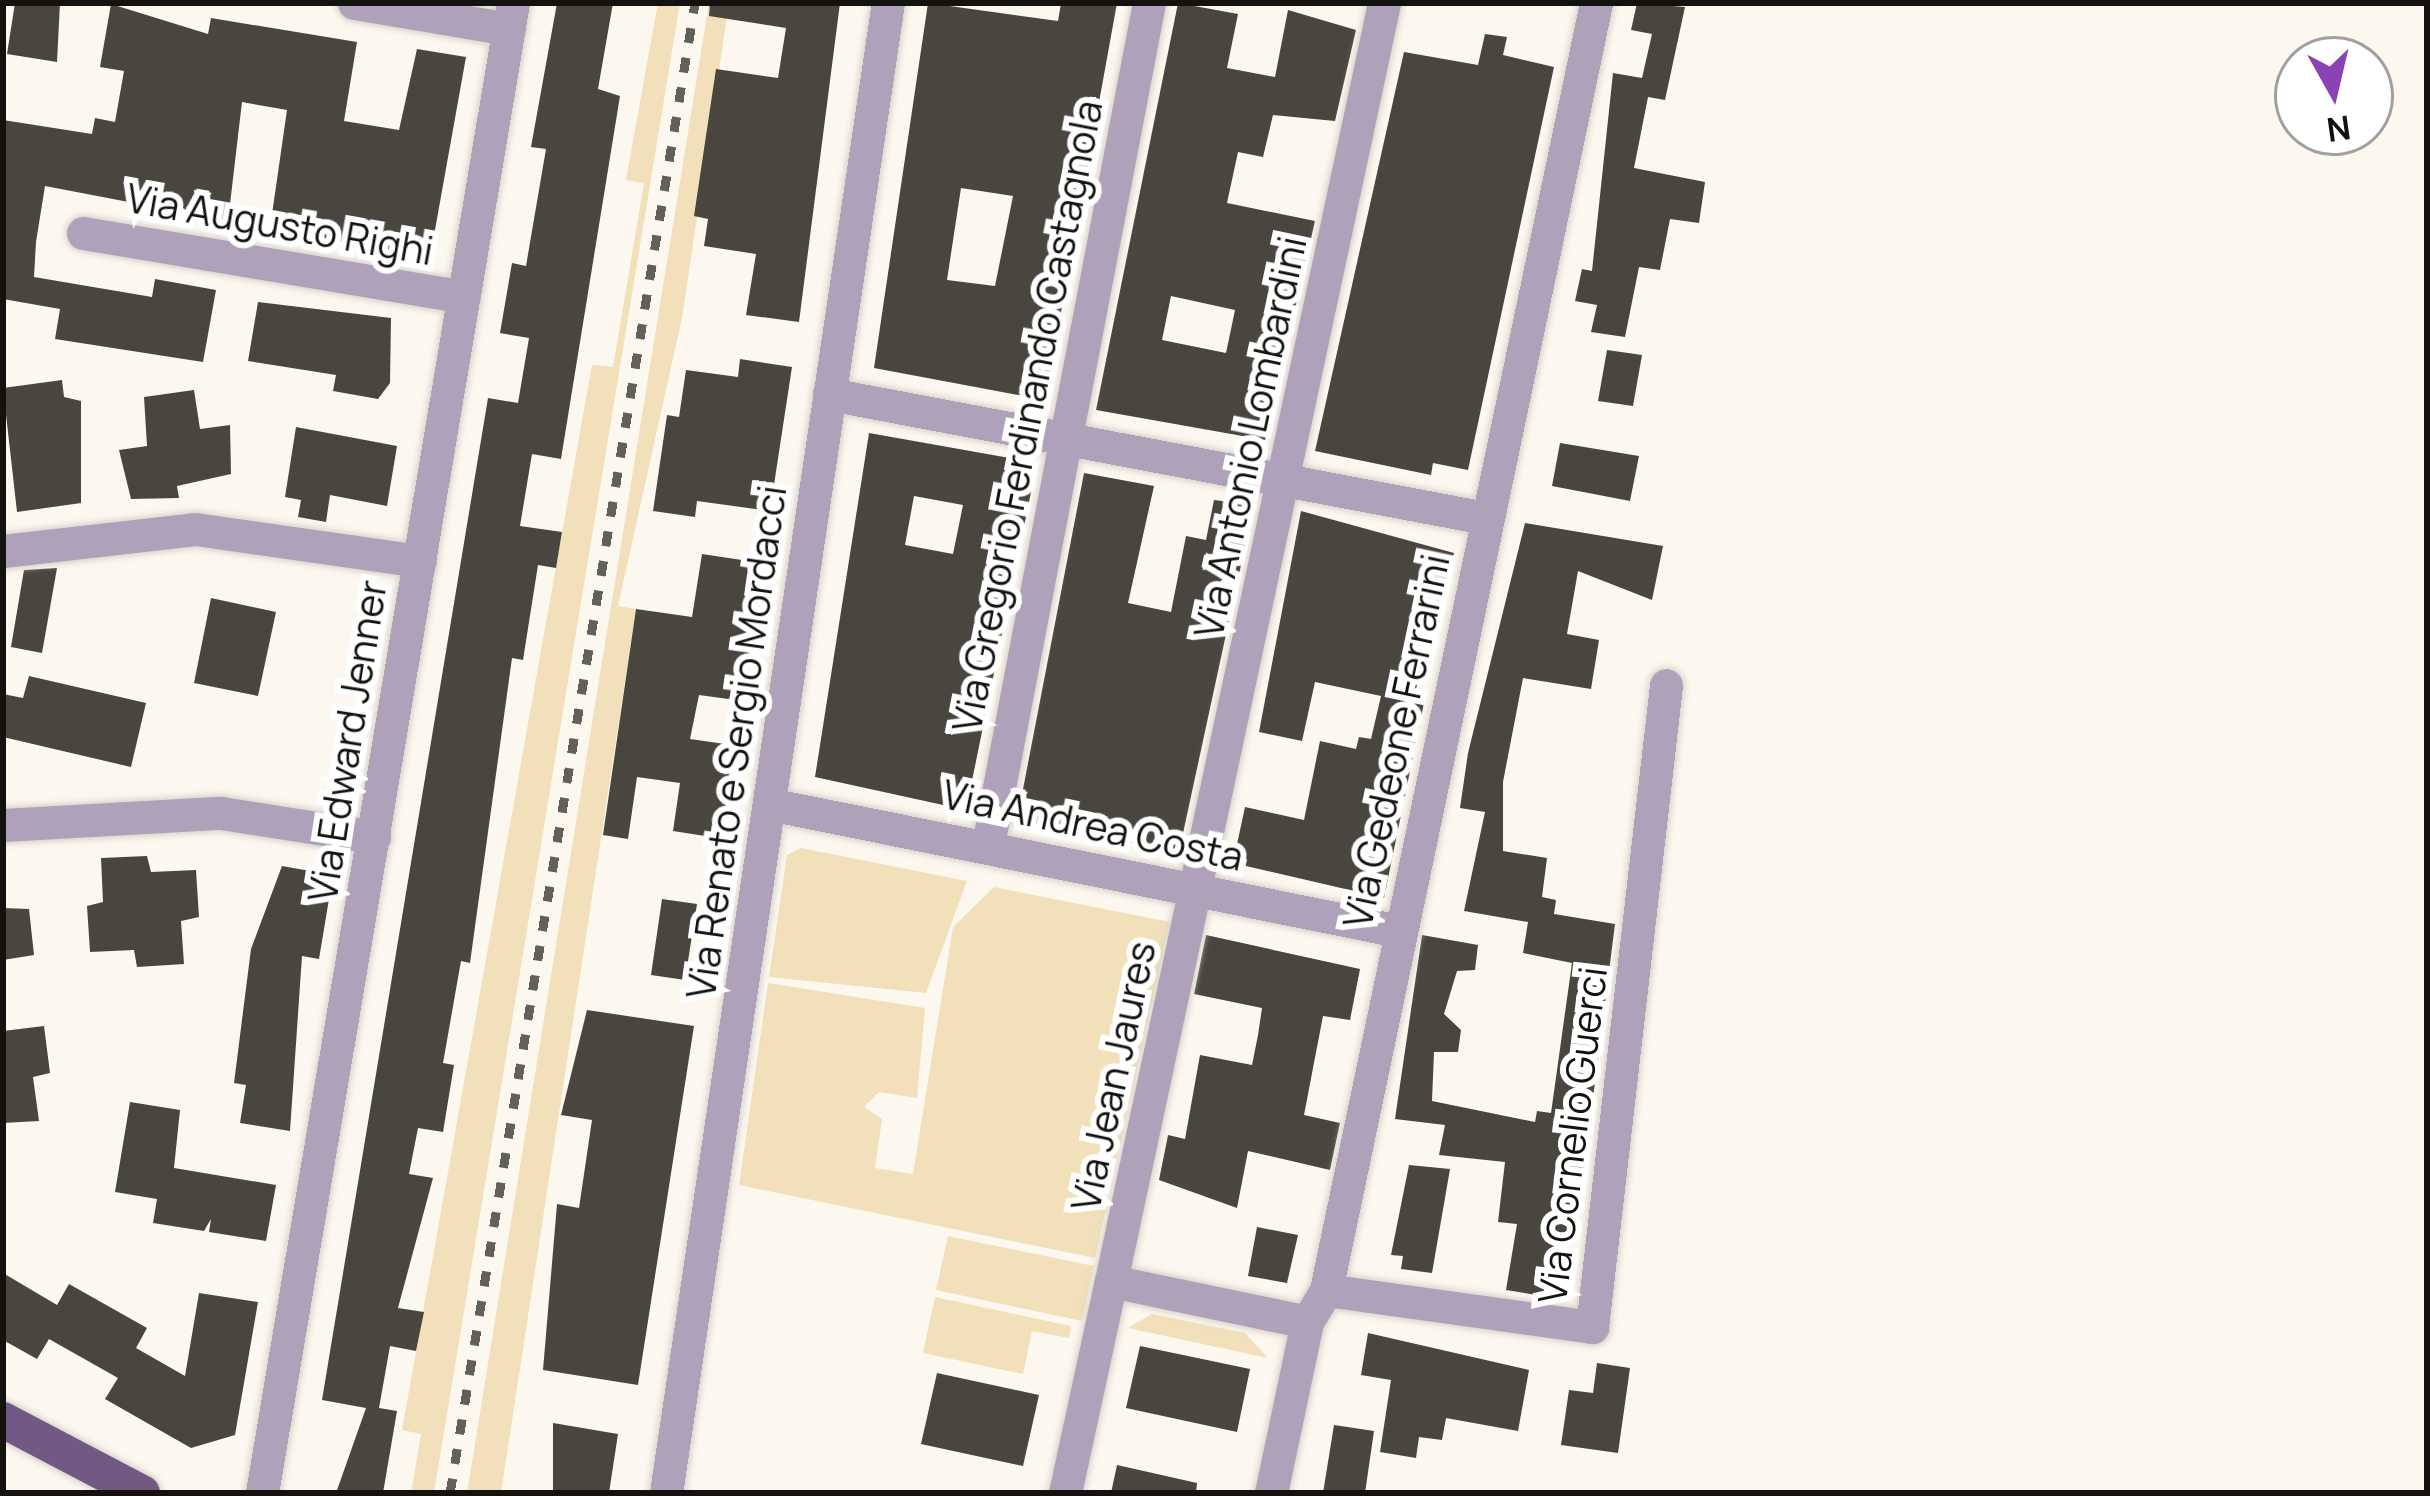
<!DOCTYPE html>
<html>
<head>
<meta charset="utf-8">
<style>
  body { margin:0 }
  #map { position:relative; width:2430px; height:1496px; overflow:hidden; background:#fcf8f0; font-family:Manrope,sans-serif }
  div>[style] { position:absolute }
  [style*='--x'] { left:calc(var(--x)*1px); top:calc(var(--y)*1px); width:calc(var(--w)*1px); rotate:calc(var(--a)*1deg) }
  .green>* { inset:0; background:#f1e0b9 }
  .building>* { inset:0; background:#494640 }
  .roads { filter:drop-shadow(0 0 3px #d7d3cc) drop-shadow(0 0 3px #d7d3cc) }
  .minor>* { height:33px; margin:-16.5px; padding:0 16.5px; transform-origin:16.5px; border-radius:16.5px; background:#afa1b9 }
  .major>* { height:36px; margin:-18px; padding:0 18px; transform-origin:18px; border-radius:18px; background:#725983 }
  .rail>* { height:9px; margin-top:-4.5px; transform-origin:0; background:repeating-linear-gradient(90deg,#62605b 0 15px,transparent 0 30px) }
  span { translate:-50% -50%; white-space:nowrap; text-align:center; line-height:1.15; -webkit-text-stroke:12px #fff; paint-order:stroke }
  .street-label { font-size:39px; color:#13120f }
  .frame { position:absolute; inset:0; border:6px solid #13120f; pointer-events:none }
  .north { position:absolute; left:2274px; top:36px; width:120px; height:120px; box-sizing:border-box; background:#fff; border:3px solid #a1a09f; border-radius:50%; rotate:172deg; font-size:33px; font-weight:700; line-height:48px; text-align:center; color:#13120f }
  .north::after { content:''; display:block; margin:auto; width:42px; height:54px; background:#8b42b5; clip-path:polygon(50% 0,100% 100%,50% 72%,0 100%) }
</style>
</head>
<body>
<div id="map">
  <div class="green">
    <div style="clip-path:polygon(658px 3px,680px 3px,434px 1493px,411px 1493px,421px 1434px,402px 1430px,592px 365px,613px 367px,644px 183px,626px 180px)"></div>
    <div style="clip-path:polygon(709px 3px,729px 3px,682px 318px,618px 606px,636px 609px,501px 1493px,467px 1493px)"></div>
    <div style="clip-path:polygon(801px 848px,967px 881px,926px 993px,769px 977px,787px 855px)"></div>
    <div style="clip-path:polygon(994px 887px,1170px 922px,1095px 1258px,739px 1185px,768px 983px,925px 1008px,917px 1098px,879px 1092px,864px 1107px,882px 1119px,875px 1168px,913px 1174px,953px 927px)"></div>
    <div style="clip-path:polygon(948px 1236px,1094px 1266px,1082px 1321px,936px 1290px)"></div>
    <div style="clip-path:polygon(935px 1297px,1071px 1326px,1069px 1338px,1032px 1331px,1023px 1374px,923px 1353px)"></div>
    <div style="clip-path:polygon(1152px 1314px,1245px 1333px,1268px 1358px,1128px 1328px)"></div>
  </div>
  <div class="building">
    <div style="clip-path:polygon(15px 3px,60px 3px,57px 62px,7px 54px)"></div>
    <div style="clip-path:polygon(557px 3px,613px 3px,598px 89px,620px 96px,561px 459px,532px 454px,520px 526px,562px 532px,556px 568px,538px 565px,523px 660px,512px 658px,470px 963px,461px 961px,443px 1063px,454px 1065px,443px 1132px,418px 1128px,409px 1174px,433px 1178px,398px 1308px,424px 1312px,416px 1351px,390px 1346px,379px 1408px,397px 1411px,383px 1493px,336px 1493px,366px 1408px,322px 1400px,488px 398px,518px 403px,529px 338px,500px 333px,512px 263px,526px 266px,546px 149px,531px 147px)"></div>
    <div style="clip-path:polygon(710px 3px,840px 3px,799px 322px,746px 315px,756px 254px,704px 246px,708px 219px,694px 216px,716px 69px,778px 78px,786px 28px,709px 16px)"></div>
    <div style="clip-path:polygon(evenodd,928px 3px,1058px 21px,1061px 3px,1117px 3px,1045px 400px,874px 368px,928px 3px,961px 188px,1013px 196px,995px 286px,947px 280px,961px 188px)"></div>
    <div style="clip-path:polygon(evenodd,1178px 3px,1238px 14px,1227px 68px,1275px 77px,1288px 10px,1356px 30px,1335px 121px,1273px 115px,1263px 157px,1238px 152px,1227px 203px,1315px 221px,1265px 440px,1096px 410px,1178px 3px,1171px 296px,1235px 310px,1226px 353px,1162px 340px,1171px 296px)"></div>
    <div style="clip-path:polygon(1637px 3px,1685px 7px,1665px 100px,1648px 97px,1634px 168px,1705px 182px,1699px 223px,1670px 219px,1660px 270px,1639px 267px,1625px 337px,1591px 332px,1597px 305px,1575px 301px,1582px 269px,1592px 271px,1613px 73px,1642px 78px,1652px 34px,1631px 30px)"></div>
    <div style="clip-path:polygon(111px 4px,208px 34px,211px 18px,357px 42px,344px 121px,399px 130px,417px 49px,466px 57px,433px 241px,400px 235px,397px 252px,270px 228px,287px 110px,242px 102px,228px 221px,45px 186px,36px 242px,34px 277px,152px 297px,155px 279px,216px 290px,203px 362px,55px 339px,60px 309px,3px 299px,3px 120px,92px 134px,95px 118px,115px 122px,124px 71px,100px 67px)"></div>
    <div style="clip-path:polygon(1485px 34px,1507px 37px,1503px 55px,1554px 67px,1468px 470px,1433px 463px,1431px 475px,1315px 451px,1404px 52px,1478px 65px)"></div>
    <div style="clip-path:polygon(258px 302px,391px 318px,390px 383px,378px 399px,333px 391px,336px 375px,248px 361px)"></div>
    <div style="clip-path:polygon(1607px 350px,1642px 355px,1633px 406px,1598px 401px)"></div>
    <div style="clip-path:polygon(740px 359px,792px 367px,770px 511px,697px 501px,695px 517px,653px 511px,667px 415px,679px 417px,686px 370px,738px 377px)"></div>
    <div style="clip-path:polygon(62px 380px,64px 397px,81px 401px,81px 503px,17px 512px,3px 388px)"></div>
    <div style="clip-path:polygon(194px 390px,200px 429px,230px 425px,231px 474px,177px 486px,179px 498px,131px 499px,119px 450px,147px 446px,144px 397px)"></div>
    <div style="clip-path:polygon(296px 427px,397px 446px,387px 506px,330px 495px,326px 522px,298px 517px,301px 500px,285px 497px)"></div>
    <div style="clip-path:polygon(evenodd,869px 433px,1037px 463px,966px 810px,815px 777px,869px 433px,914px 496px,963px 505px,953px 554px,905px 545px,914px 496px)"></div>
    <div style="clip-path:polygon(1560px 443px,1639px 456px,1630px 501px,1552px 486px)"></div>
    <div style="clip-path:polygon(1084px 473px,1154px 486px,1128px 603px,1171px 612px,1186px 536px,1206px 540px,1214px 500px,1254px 505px,1179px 852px,1017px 820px)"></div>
    <div style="clip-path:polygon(1301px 511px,1454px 553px,1414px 696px,1425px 698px,1384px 898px,1233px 863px,1245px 807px,1304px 820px,1320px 741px,1356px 749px,1359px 737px,1371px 739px,1381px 696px,1315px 682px,1302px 741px,1259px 732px)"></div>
    <div style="clip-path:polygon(1525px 523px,1663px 546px,1652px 600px,1578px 571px,1567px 634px,1599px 640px,1591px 689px,1523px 678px,1503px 782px,1503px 851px,1547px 858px,1542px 897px,1556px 900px,1554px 914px,1615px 924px,1575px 1240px,1552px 1247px,1543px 1296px,1506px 1290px,1517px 1224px,1498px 1222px,1505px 1162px,1439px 1155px,1445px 1125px,1395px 1119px,1422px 935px,1478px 945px,1475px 970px,1457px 971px,1444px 1014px,1461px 1030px,1458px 1052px,1434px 1052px,1432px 1101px,1535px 1122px,1537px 1111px,1551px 1113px,1572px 963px,1523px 953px,1528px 922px,1464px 911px,1485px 812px,1460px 808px,1468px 753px)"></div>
    <div style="clip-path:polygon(702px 554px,762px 563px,743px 701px,699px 695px,690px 739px,732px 745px,725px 820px,718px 838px,673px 831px,680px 783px,637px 777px,628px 839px,603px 835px,636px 609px,692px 617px)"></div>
    <div style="clip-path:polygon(57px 568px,42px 653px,11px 647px,24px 570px)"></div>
    <div style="clip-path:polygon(211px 598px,276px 612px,258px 696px,194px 683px)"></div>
    <div style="clip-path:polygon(29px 676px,146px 703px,131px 767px,3px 737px,3px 694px,23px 698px)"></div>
    <div style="clip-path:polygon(147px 856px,151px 872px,196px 870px,199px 917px,181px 921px,184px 964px,137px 967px,134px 950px,90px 952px,87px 906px,103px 902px,101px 858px)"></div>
    <div style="clip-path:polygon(282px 866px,333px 875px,319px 959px,302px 956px,290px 1131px,240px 1123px,246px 1085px,234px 1083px,251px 949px)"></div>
    <div style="clip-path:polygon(662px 899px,697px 904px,685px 980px,651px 975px)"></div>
    <div style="clip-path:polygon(3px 908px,29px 909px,34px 955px,3px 960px)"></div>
    <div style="clip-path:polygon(1206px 935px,1360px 969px,1350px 1020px,1323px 1016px,1304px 1115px,1340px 1123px,1330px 1170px,1248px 1151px,1237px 1208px,1159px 1180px,1168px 1135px,1185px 1139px,1200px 1055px,1252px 1065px,1258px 1035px,1262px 1008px,1194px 994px)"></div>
    <div style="clip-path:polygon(587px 1010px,694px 1026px,638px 1385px,543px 1370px,557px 1204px,579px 1208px,592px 1120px,561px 1115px)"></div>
    <div style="clip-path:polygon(44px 1026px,50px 1073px,33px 1077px,39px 1121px,3px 1123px,3px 1031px)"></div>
    <div style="clip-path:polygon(130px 1102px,180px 1110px,174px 1168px,276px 1185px,266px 1241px,209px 1232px,211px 1219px,204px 1231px,153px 1223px,157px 1199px,115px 1192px)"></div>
    <div style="clip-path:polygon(1409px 1165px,1450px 1169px,1432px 1273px,1401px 1269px,1403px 1256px,1391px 1255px)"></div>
    <div style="clip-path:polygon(1257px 1227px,1298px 1235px,1287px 1283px,1248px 1276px)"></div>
    <div style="clip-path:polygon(3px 1273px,57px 1305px,69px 1284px,147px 1328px,136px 1348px,185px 1376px,199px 1293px,258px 1302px,235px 1435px,191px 1448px,105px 1399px,118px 1378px,49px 1339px,37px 1359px,3px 1340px)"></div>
    <div style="clip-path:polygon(1368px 1333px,1529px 1370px,1518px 1431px,1446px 1418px,1442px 1440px,1419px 1437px,1416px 1458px,1380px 1452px,1391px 1380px,1361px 1375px)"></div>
    <div style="clip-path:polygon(1140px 1346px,1250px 1369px,1237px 1432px,1126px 1408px)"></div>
    <div style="clip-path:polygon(1597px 1363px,1630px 1368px,1618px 1453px,1561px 1445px,1569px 1390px,1593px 1393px)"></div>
    <div style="clip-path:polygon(937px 1373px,1039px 1395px,1023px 1466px,921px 1444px)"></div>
    <div style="clip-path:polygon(553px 1423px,618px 1434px,609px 1493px,553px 1493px)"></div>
    <div style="clip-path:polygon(1334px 1425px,1374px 1431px,1365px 1493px,1323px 1493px)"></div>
    <div style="clip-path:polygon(1117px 1465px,1197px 1483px,1196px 1493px,1111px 1493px)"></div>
  </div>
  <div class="roads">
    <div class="minor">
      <div style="--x:354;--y:3;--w:157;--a:9.5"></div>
      <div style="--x:83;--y:233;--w:386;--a:9.5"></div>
      <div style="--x:829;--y:394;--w:668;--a:10.7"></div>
      <div style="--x:3;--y:551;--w:193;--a:-6.5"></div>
      <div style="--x:195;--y:529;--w:227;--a:8.1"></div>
      <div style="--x:769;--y:804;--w:643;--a:11.4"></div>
      <div style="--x:3;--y:825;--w:218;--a:-3.2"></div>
      <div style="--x:221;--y:813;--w:155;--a:8.9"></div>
      <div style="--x:988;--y:845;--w:857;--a:-79.18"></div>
      <div style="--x:1111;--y:1281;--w:1307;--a:-77.94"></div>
      <div style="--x:1326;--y:1290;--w:269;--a:7.9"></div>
      <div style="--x:1592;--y:1327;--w:646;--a:-83.42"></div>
      <div style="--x:262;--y:1493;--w:1511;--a:-80.44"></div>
      <div style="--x:666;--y:1493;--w:1506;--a:-81.53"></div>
      <div style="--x:1065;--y:1493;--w:217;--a:-77.8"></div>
      <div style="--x:1111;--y:1281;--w:200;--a:11.8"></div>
      <div style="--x:1271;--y:1493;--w:175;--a:-78.1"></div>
      <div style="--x:1307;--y:1322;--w:37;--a:-59"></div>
      <div style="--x:1326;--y:1290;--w:1315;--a:-78.15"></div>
    </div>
    <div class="major">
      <div style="--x:3;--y:1420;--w:157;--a:27.7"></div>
    </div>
  </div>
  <div class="rail">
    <div style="--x:450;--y:1493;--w:1510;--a:-80.66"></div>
  </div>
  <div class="street-label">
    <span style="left:280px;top:224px;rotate:10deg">Via Augusto Righi</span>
    <span style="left:1027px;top:416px;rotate:-79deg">Via Gregorio Ferdinando Castagnola</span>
    <span style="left:1250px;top:437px;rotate:-78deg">Via Antonio Lombardini</span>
    <span style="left:347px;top:741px;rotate:-81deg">Via Edward Jenner</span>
    <span style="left:1396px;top:741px;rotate:-78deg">Via Gedeone Ferrarini</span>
    <span style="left:736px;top:742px;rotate:-82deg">Via Renato e Sergio Mordacci</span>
    <span style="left:1093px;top:825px;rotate:12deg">Via Andrea Costa</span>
    <span style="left:1113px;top:1076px;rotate:-78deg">Via Jean Jaures</span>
    <span style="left:1572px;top:1135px;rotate:-83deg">Via Cornelio Guerci</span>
  </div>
  <div class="frame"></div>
  <div class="north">N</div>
</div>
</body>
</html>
